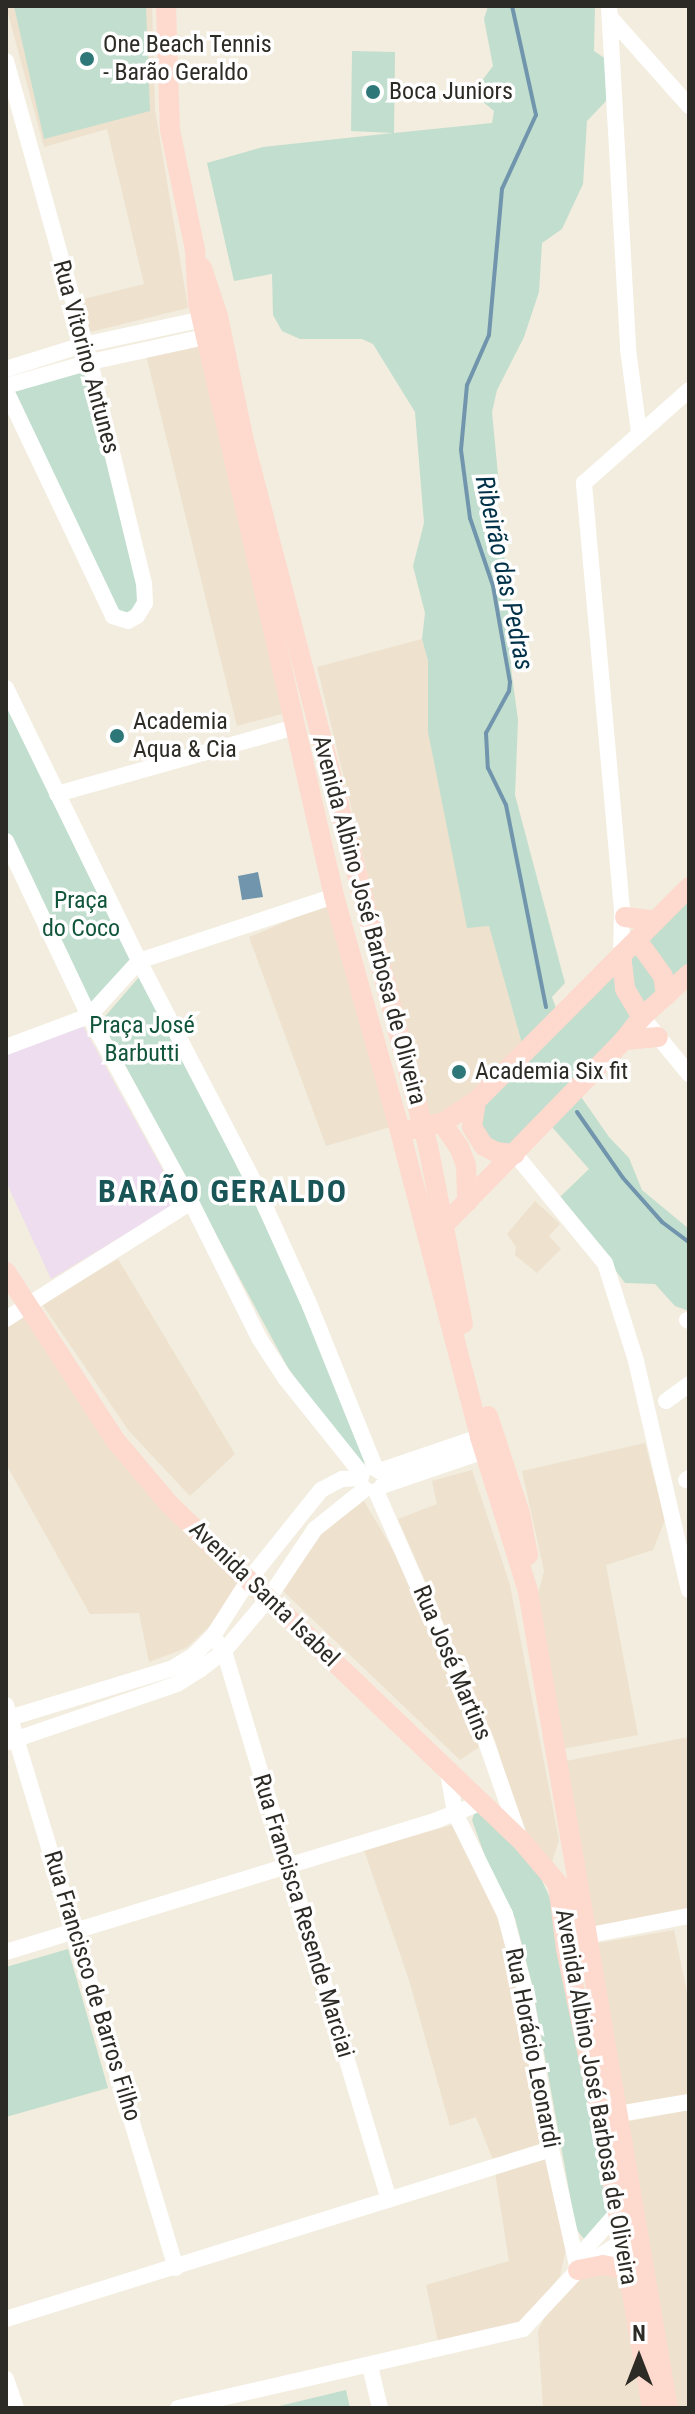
<!DOCTYPE html>
<html>
<head>
<meta charset="utf-8">
<style>
  body { margin:0 }
  #map { position:relative; width:695px; height:2414px; overflow:hidden; background:#f2edde; font-family:"Roboto Condensed",sans-serif }
  div>[style] { position:absolute }
  [style*='--x'] { left:calc(var(--x)*1px); top:calc(var(--y)*1px); width:calc(var(--w)*1px); rotate:calc(var(--a)*1deg) }
  .commercial>* { inset:0; background:#eee1ce }
  .education>* { inset:0; background:#ede }
  .green>* { inset:0; background:#c2dece }
  .water>* { inset:0; background:#7095ac }
  .stream>* { height:4px; margin:-2px; padding:0 2px; transform-origin:2px; border-radius:2px; background:#7095ac }
  .minor>* { height:16px; margin:-8px; padding:0 8px; transform-origin:8px; border-radius:8px; background:#fff }
  .major>* { height:20px; margin:-10px; padding:0 10px; transform-origin:10px; border-radius:10px; background:#fed9ce }
  .dots>* { width:22px; height:22px; translate:-50% -50%; box-sizing:border-box; border:4px solid #fff; border-radius:50% }
  span { translate:-50% -50%; white-space:nowrap; text-align:center; line-height:1.15; -webkit-text-stroke:7px #fff; paint-order:stroke }
  .poi-label { font-size:24px; color:#2d2b25 }
  .left { translate:0 -50%; text-align:left }
  .street-label { font-size:24px; color:#2d2b25 }
  .park-label { font-size:24px; color:#11563a }
  .water-label { font-size:26px; color:#003149; font-style:italic }
  .district-label { font-size:32px; color:#195556; font-weight:700; letter-spacing:2px }
  .frame { position:absolute; inset:0; border:8px solid #2d2b25; pointer-events:none }
  .north { position:absolute; left:599px; top:2318px; width:80px; height:80px; -webkit-text-stroke:6px #fff; paint-order:stroke; rotate:0deg; font-size:22px; font-weight:700; line-height:32px; text-align:center; color:#2d2b25 }
  .north::after { content:''; display:block; margin:auto; width:28px; height:36px; background:#2d2b25; clip-path:polygon(50% 0,100% 100%,50% 72%,0 100%) }
</style>
</head>
<body>
<div id="map">
  <div class="commercial">
    <div style="clip-path:polygon(6px 6px,152px 6px,155px 110px,188px 308px,90px 332px,84px 299px,144px 284px,107px 129px,44px 147px)"></div>
    <div style="clip-path:polygon(201px 344px,285px 713px,237px 726px,146px 355px)"></div>
    <div style="clip-path:polygon(422px 639px,428px 661px,429px 732px,467px 927px,489px 925px,525px 1054px,476px 1101px,427px 1119px,317px 667px)"></div>
    <div style="clip-path:polygon(330px 903px,390px 1127px,326px 1146px,249px 937px)"></div>
    <div style="clip-path:polygon(535px 1201px,560px 1224px,549px 1236px,561px 1249px,537px 1273px,515px 1255px,516px 1247px,507px 1234px)"></div>
    <div style="clip-path:polygon(118px 1259px,235px 1454px,190px 1496px,129px 1431px,42px 1304px)"></div>
    <div style="clip-path:polygon(27px 1311px,107px 1437px,243px 1579px,214px 1622px,186px 1648px,149px 1662px,139px 1613px,90px 1614px,6px 1464px,6px 1326px)"></div>
    <div style="clip-path:polygon(645px 1443px,665px 1520px,653px 1550px,606px 1565px,638px 1735px,562px 1749px,538px 1594px,544px 1571px,522px 1471px)"></div>
    <div style="clip-path:polygon(472px 1470px,510px 1585px,559px 1840px,552px 1862px,520px 1825px,496px 1743px,398px 1519px,437px 1504px,432px 1481px)"></div>
    <div style="clip-path:polygon(364px 1501px,401px 1564px,485px 1743px,460px 1760px,281px 1589px,319px 1535px)"></div>
    <div style="clip-path:polygon(689px 1737px,689px 1910px,591px 1927px,561px 1762px)"></div>
    <div style="clip-path:polygon(452px 1825px,497px 1917px,517px 1988px,566px 2248px,560px 2276px,523px 2321px,438px 2341px,426px 2285px,509px 2261px,493px 2160px,476px 2117px,450px 2126px,409px 1980px,364px 1850px)"></div>
    <div style="clip-path:polygon(674px 1930px,689px 2002px,689px 2096px,622px 2110px,593px 1944px)"></div>
    <div style="clip-path:polygon(689px 2110px,689px 2408px,666px 2408px,625px 2122px)"></div>
    <div style="clip-path:polygon(601px 2274px,622px 2277px,647px 2408px,543px 2408px,538px 2331px,547px 2312px,578px 2279px)"></div>
  </div>
  <div class="education">
    <div style="clip-path:polygon(83px 1026px,180px 1201px,51px 1279px,6px 1182px,6px 1055px)"></div>
  </div>
  <div class="green">
    <div style="clip-path:polygon(14px 6px,146px 6px,150px 111px,44px 139px)"></div>
    <div style="clip-path:polygon(488px 6px,595px 6px,594px 51px,606px 59px,606px 101px,587px 121px,583px 184px,562px 229px,542px 243px,539px 292px,524px 337px,497px 390px,492px 412px,499px 485px,488px 525px,505px 559px,511px 582px,511px 668px,518px 720px,515px 795px,565px 983px,552px 997px,557px 1011px,523px 1047px,489px 926px,467px 928px,428px 732px,428px 661px,422px 639px,425px 613px,413px 566px,424px 523px,415px 412px,373px 344px,362px 339px,300px 339px,282px 331px,273px 315px,272px 274px,234px 281px,207px 163px,263px 147px,393px 133px,351px 131px,352px 51px,395px 52px,394px 133px,492px 123px,494px 111px,482px 101px,481px 82px,493px 66px,484px 19px)"></div>
    <div style="clip-path:polygon(89px 364px,143px 604px,119px 619px,11px 389px)"></div>
    <div style="clip-path:polygon(6px 696px,139px 961px,92px 1009px,6px 832px)"></div>
    <div style="clip-path:polygon(689px 890px,689px 963px,577px 1091px,609px 1137px,629px 1158px,642px 1190px,689px 1229px,689px 1311px,675px 1306px,655px 1284px,625px 1283px,560px 1197px,589px 1169px,544px 1118px,513px 1149px,479px 1133px,481px 1101px)"></div>
    <div style="clip-path:polygon(140px 976px,219px 1129px,306px 1310px,369px 1461px,361px 1465px,288px 1368px,101px 1021px)"></div>
    <div style="clip-path:polygon(484px 1810px,537px 1870px,550px 1898px,609px 2213px,585px 2240px,576px 2229px,531px 1980px,515px 1918px,496px 1887px,472px 1820px,475px 1811px)"></div>
    <div style="clip-path:polygon(68px 1949px,108px 2088px,6px 2117px,6px 1967px)"></div>
    <div style="clip-path:polygon(346px 2390px,350px 2408px,271px 2408px)"></div>
  </div>
  <div class="water">
    <div style="clip-path:polygon(258px 872px,263px 897px,242px 900px,238px 876px)"></div>
  </div>
  <div class="stream">
    <div style="--x:512;--y:6;--w:112;--a:77.6"></div>
    <div style="--x:536;--y:115;--w:81;--a:114.7"></div>
    <div style="--x:502;--y:189;--w:147;--a:95.1"></div>
    <div style="--x:489;--y:335;--w:55;--a:113.7"></div>
    <div style="--x:467;--y:385;--w:65;--a:95.3"></div>
    <div style="--x:461;--y:450;--w:69;--a:82.5"></div>
    <div style="--x:470;--y:518;--w:72;--a:71.3"></div>
    <div style="--x:493;--y:586;--w:97;--a:80"></div>
    <div style="--x:510;--y:682;--w:9;--a:96"></div>
    <div style="--x:509;--y:691;--w:48;--a:118.7"></div>
    <div style="--x:486;--y:733;--w:35;--a:87"></div>
    <div style="--x:488;--y:768;--w:41;--a:64.1"></div>
    <div style="--x:506;--y:805;--w:206;--a:78.8"></div>
    <div style="--x:577;--y:1112;--w:80;--a:55.1"></div>
    <div style="--x:623;--y:1178;--w:59;--a:48.4"></div>
    <div style="--x:662;--y:1222;--w:34;--a:37"></div>
  </div>
  <div class="minor">
    <div style="--x:609;--y:6;--w:344;--a:86.8"></div>
    <div style="--x:628;--y:349;--w:84;--a:82.5"></div>
    <div style="--x:610;--y:17;--w:119;--a:48.4"></div>
    <div style="--x:6;--y:61;--w:313;--a:74.4"></div>
    <div style="--x:90;--y:362;--w:228;--a:76.3"></div>
    <div style="--x:144;--y:583;--w:20;--a:87"></div>
    <div style="--x:145;--y:603;--w:15;--a:122"></div>
    <div style="--x:137;--y:616;--w:10;--a:151"></div>
    <div style="--x:128;--y:621;--w:16;--a:-162"></div>
    <div style="--x:113;--y:616;--w:249;--a:-115.4"></div>
    <div style="--x:6;--y:369;--w:81;--a:-17.3"></div>
    <div style="--x:83;--y:345;--w:132;--a:-12.2"></div>
    <div style="--x:6;--y:386;--w:87;--a:-15.9"></div>
    <div style="--x:90;--y:362;--w:131;--a:-12.3"></div>
    <div style="--x:6;--y:688;--w:304;--a:64"></div>
    <div style="--x:139;--y:961;--w:251;--a:62.5"></div>
    <div style="--x:255;--y:1184;--w:134;--a:65.7"></div>
    <div style="--x:310;--y:1306;--w:176;--a:68"></div>
    <div style="--x:57;--y:794;--w:248;--a:-15.7"></div>
    <div style="--x:6;--y:841;--w:194;--a:64.6"></div>
    <div style="--x:89;--y:1016;--w:212;--a:61.3"></div>
    <div style="--x:191;--y:1202;--w:152;--a:63.4"></div>
    <div style="--x:259;--y:1338;--w:48;--a:57"></div>
    <div style="--x:285;--y:1378;--w:123;--a:51.3"></div>
    <div style="--x:621;--y:955;--w:45;--a:-88.7"></div>
    <div style="--x:622;--y:910;--w:429;--a:-95.1"></div>
    <div style="--x:584;--y:483;--w:140;--a:-41.5"></div>
    <div style="--x:642;--y:1017;--w:74;--a:50.5"></div>
    <div style="--x:6;--y:1047;--w:89;--a:-20.5"></div>
    <div style="--x:89;--y:1016;--w:74;--a:-47.7"></div>
    <div style="--x:139;--y:961;--w:206;--a:-18.4"></div>
    <div style="--x:515;--y:1154;--w:141;--a:50.5"></div>
    <div style="--x:605;--y:1263;--w:103;--a:72.4"></div>
    <div style="--x:636;--y:1361;--w:235;--a:77"></div>
    <div style="--x:6;--y:1319;--w:219;--a:-32.3"></div>
    <div style="--x:687;--y:1320;--w:2;--a:27"></div>
    <div style="--x:666;--y:1401;--w:29;--a:-36"></div>
    <div style="--x:379;--y:1471;--w:118;--a:-18.7"></div>
    <div style="--x:686;--y:1480;--w:4;--a:-34"></div>
    <div style="--x:382;--y:1486;--w:117;--a:-18.9"></div>
    <div style="--x:376;--y:1491;--w:271;--a:66.3"></div>
    <div style="--x:485;--y:1739;--w:103;--a:70.7"></div>
    <div style="--x:213;--y:1636;--w:19;--a:54"></div>
    <div style="--x:224;--y:1651;--w:573;--a:73.27"></div>
    <div style="--x:6;--y:1705;--w:588;--a:73.2"></div>
    <div style="--x:6;--y:1719;--w:172;--a:-16.9"></div>
    <div style="--x:171;--y:1669;--w:27;--a:-31"></div>
    <div style="--x:194;--y:1655;--w:27;--a:-45"></div>
    <div style="--x:213;--y:1636;--w:65;--a:-57.5"></div>
    <div style="--x:248;--y:1581;--w:117;--a:-51.3"></div>
    <div style="--x:321;--y:1490;--w:24;--a:-28"></div>
    <div style="--x:342;--y:1479;--w:19;--a:-3"></div>
    <div style="--x:8;--y:1742;--w:179;--a:-18.9"></div>
    <div style="--x:177;--y:1684;--w:28;--a:-32"></div>
    <div style="--x:201;--y:1669;--w:29;--a:-38"></div>
    <div style="--x:224;--y:1651;--w:68;--a:-49.8"></div>
    <div style="--x:268;--y:1599;--w:84;--a:-56.1"></div>
    <div style="--x:315;--y:1529;--w:64;--a:-38.7"></div>
    <div style="--x:447;--y:1767;--w:47;--a:80.1"></div>
    <div style="--x:455;--y:1813;--w:113;--a:63.7"></div>
    <div style="--x:505;--y:1914;--w:75;--a:75.4"></div>
    <div style="--x:524;--y:1987;--w:164;--a:80.5"></div>
    <div style="--x:551;--y:2149;--w:124;--a:77.4"></div>
    <div style="--x:585;--y:1936;--w:106;--a:-10.9"></div>
    <div style="--x:6;--y:1952;--w:451;--a:-17"></div>
    <div style="--x:437;--y:1820;--w:49;--a:-21.4"></div>
    <div style="--x:618;--y:2114;--w:72;--a:-9.6"></div>
    <div style="--x:578;--y:2268;--w:16;--a:-75"></div>
    <div style="--x:582;--y:2253;--w:53;--a:-48.8"></div>
    <div style="--x:6;--y:2319;--w:571;--a:-17.32"></div>
    <div style="--x:370;--y:2366;--w:43;--a:76.6"></div>
    <div style="--x:6;--y:2379;--w:31;--a:71"></div>
    <div style="--x:178;--y:2408;--w:354;--a:-12.9"></div>
    <div style="--x:523;--y:2329;--w:81;--a:-47"></div>
    <div style="--x:578;--y:2270;--w:63;--a:-32.7"></div>
  </div>
  <div class="major">
    <div style="--x:166;--y:6;--w:124;--a:88.2"></div>
    <div style="--x:170;--y:130;--w:123;--a:78.2"></div>
    <div style="--x:195;--y:250;--w:52;--a:86.7"></div>
    <div style="--x:198;--y:302;--w:609;--a:77.1"></div>
    <div style="--x:334;--y:896;--w:233;--a:74.3"></div>
    <div style="--x:397;--y:1120;--w:328;--a:75.3"></div>
    <div style="--x:480;--y:1437;--w:161;--a:72.7"></div>
    <div style="--x:528;--y:1591;--w:829;--a:80.28"></div>
    <div style="--x:202;--y:268;--w:51;--a:71.6"></div>
    <div style="--x:218;--y:316;--w:124;--a:78.3"></div>
    <div style="--x:243;--y:437;--w:733;--a:75.38"></div>
    <div style="--x:428;--y:1146;--w:181;--a:78.9"></div>
    <div style="--x:625;--y:917;--w:31;--a:7"></div>
    <div style="--x:637;--y:940;--w:44;--a:54.2"></div>
    <div style="--x:663;--y:976;--w:20;--a:81"></div>
    <div style="--x:621;--y:955;--w:34;--a:83"></div>
    <div style="--x:625;--y:989;--w:33;--a:59"></div>
    <div style="--x:624;--y:1040;--w:34;--a:-5"></div>
    <div style="--x:476;--y:1101;--w:26;--a:99"></div>
    <div style="--x:472;--y:1127;--w:22;--a:58"></div>
    <div style="--x:484;--y:1146;--w:13;--a:27"></div>
    <div style="--x:496;--y:1152;--w:19;--a:6"></div>
    <div style="--x:442;--y:1123;--w:29;--a:55"></div>
    <div style="--x:459;--y:1147;--w:19;--a:69"></div>
    <div style="--x:466;--y:1165;--w:37;--a:88"></div>
    <div style="--x:413;--y:1129;--w:30;--a:-12"></div>
    <div style="--x:442;--y:1123;--w:40;--a:-32.9"></div>
    <div style="--x:476;--y:1101;--w:302;--a:-45.1"></div>
    <div style="--x:443;--y:1226;--w:260;--a:-45.8"></div>
    <div style="--x:624;--y:1040;--w:29;--a:-52"></div>
    <div style="--x:642;--y:1017;--w:64;--a:-42.5"></div>
    <div style="--x:6;--y:1272;--w:200;--a:57"></div>
    <div style="--x:115;--y:1440;--w:85;--a:49.8"></div>
    <div style="--x:170;--y:1505;--w:484;--a:43.7"></div>
    <div style="--x:520;--y:1839;--w:94;--a:49.7"></div>
    <div style="--x:488;--y:1416;--w:103;--a:71.9"></div>
    <div style="--x:520;--y:1514;--w:42;--a:79"></div>
    <div style="--x:558;--y:1885;--w:64;--a:82.9"></div>
    <div style="--x:566;--y:1949;--w:182;--a:78.3"></div>
    <div style="--x:603;--y:2127;--w:285;--a:80.1"></div>
    <div style="--x:578;--y:2270;--w:25;--a:-11"></div>
    <div style="--x:603;--y:2265;--w:25;--a:11"></div>
  </div>
  <div class="dots">
    <div style="left:87px;top:59px;background:#2d7779"></div>
    <div style="left:373px;top:92px;background:#2d7779"></div>
    <div style="left:117px;top:736px;background:#2d7779"></div>
    <div style="left:459px;top:1072px;background:#2d7779"></div>
  </div>
  <div class="poi-label">
    <span class="left" style="left:103px;top:59px">One Beach Tennis<br>- Barão Geraldo</span>
    <span class="left" style="left:389px;top:92px">Boca Juniors</span>
    <span class="left" style="left:133px;top:736px">Academia<br>Aqua &amp; Cia</span>
    <span class="left" style="left:475px;top:1072px">Academia Six fit</span>
  </div>
  <div class="street-label">
    <span style="left:86px;top:357px;rotate:75deg">Rua Vitorino Antunes</span>
    <span style="left:369px;top:920px;rotate:75deg">Avenida Albino José Barbosa de Oliveira</span>
    <span style="left:264px;top:1594px;rotate:44deg">Avenida Santa Isabel</span>
    <span style="left:452px;top:1663px;rotate:67deg">Rua José Martins</span>
    <span style="left:303px;top:1916px;rotate:73deg">Rua Francisca Resende Marciai</span>
    <span style="left:92px;top:1986px;rotate:73deg">Rua Francisco de Barros Filho</span>
    <span style="left:532px;top:2048px;rotate:79deg">Rua Horácio Leonardi</span>
    <span style="left:596px;top:2097px;rotate:80deg">Avenida Albino José Barbosa de Oliveira</span>
  </div>
  <div class="park-label">
    <span style="left:81px;top:915px">Praça<br>do Coco</span>
    <span style="left:142px;top:1040px">Praça José<br>Barbutti</span>
  </div>
  <div class="water-label">
    <span style="left:504px;top:573px;rotate:78deg">Ribeirão das Pedras</span>
  </div>
  <div class="district-label">
    <span style="left:223px;top:1191px">BARÃO GERALDO</span>
  </div>
  <div class="frame"></div>
  <div class="north">N</div>
</div>
</body>
</html>
